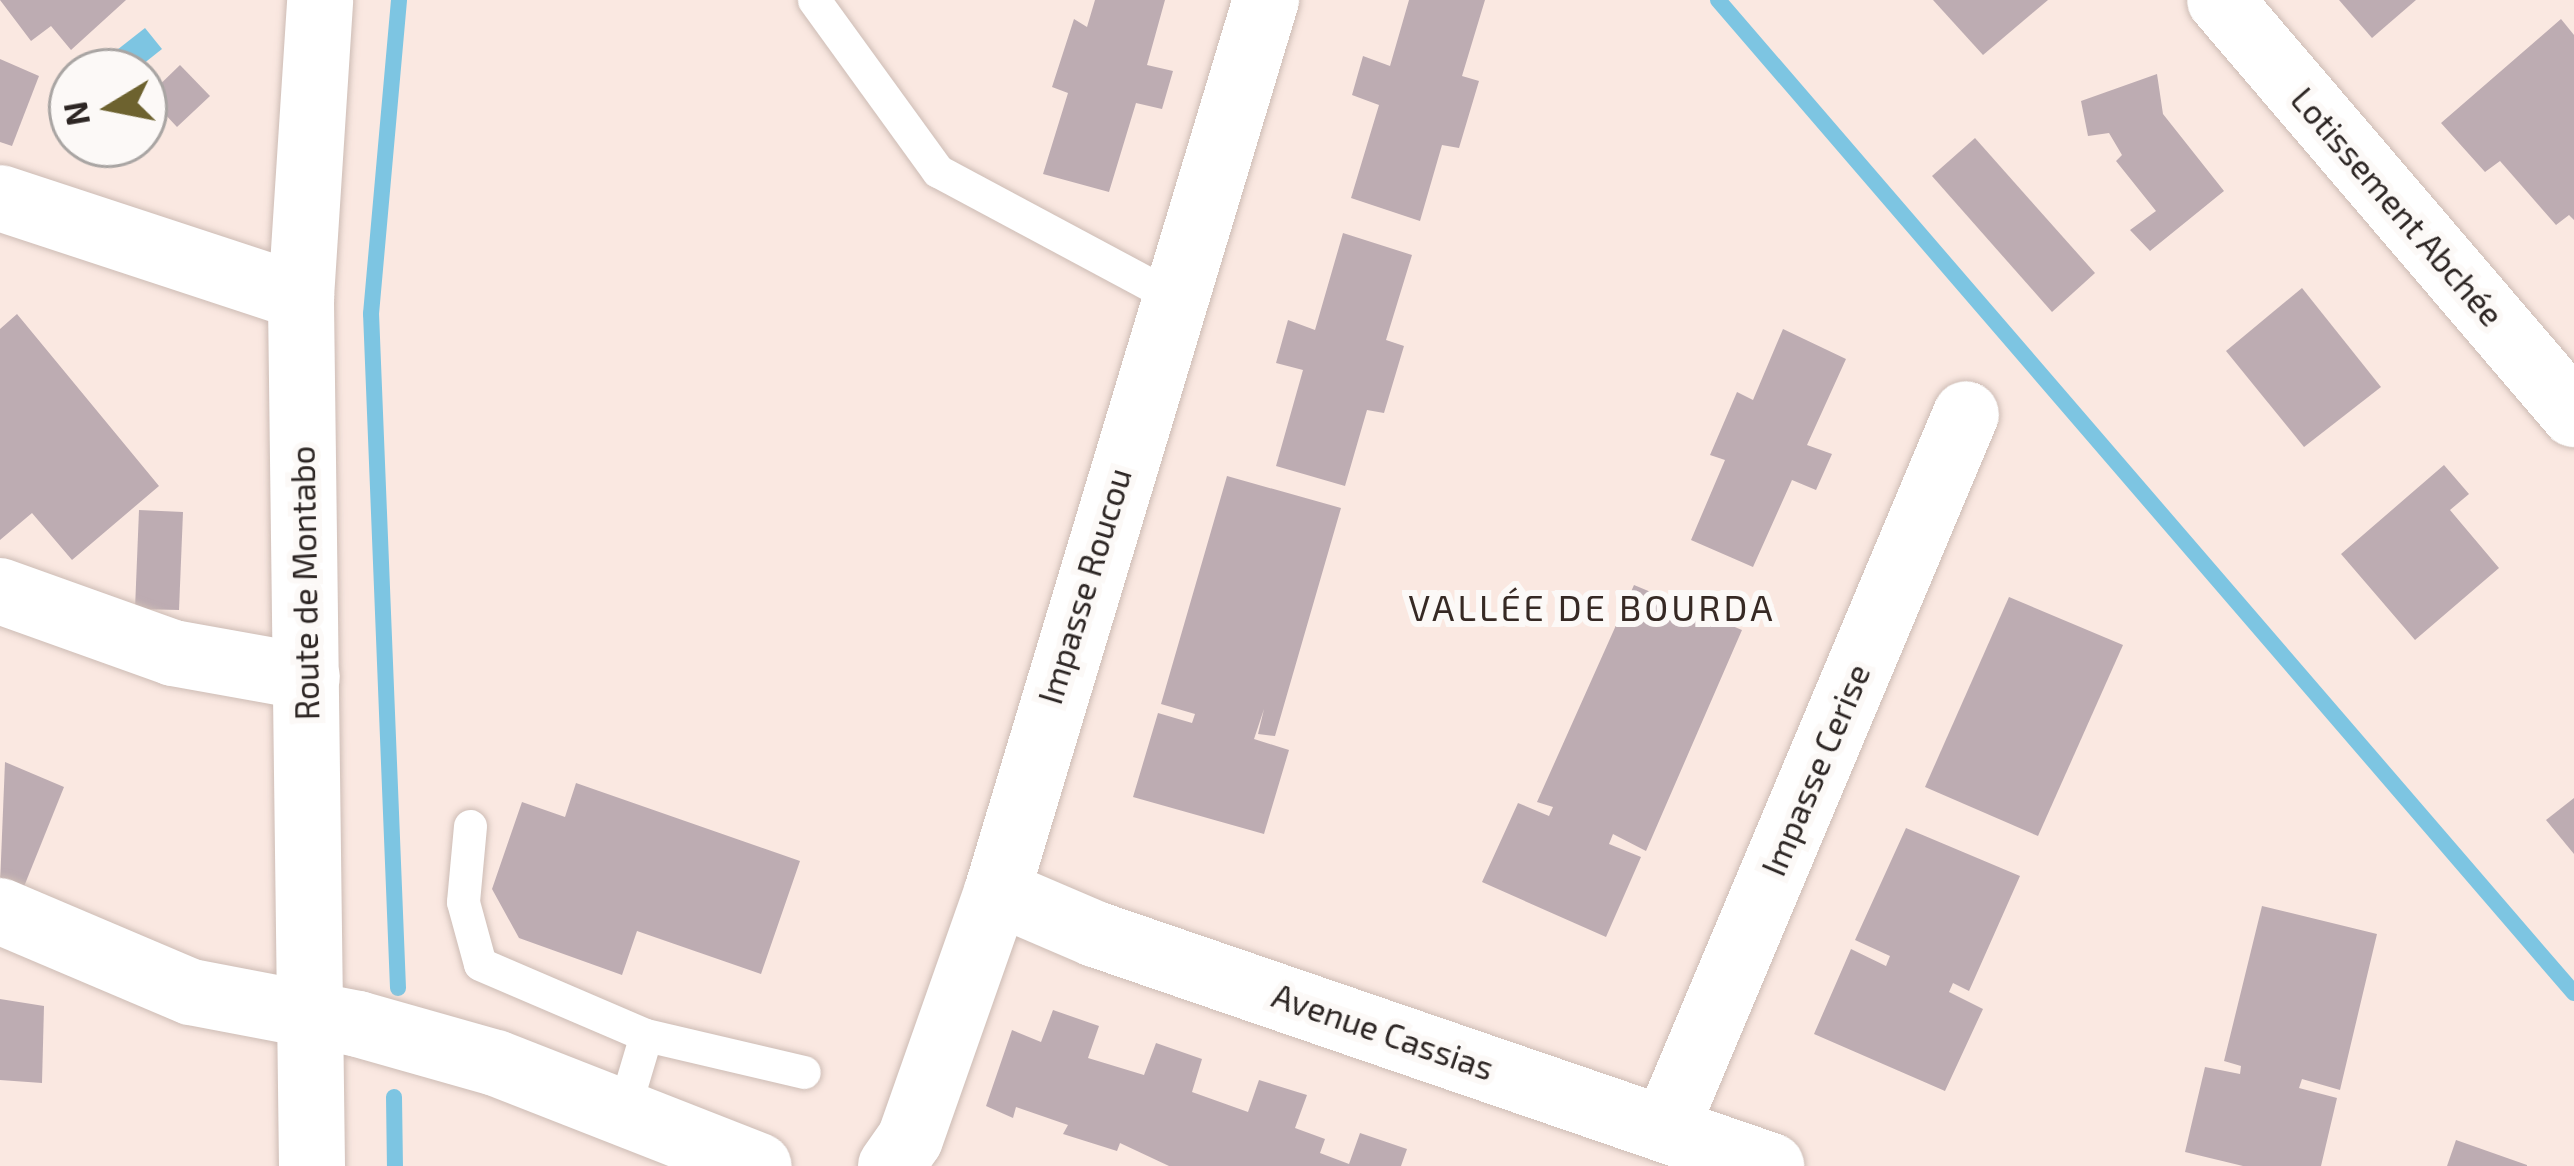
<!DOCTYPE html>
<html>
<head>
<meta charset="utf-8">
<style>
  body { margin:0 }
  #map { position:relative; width:2574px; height:1166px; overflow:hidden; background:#fae8e1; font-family:"Exo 2",sans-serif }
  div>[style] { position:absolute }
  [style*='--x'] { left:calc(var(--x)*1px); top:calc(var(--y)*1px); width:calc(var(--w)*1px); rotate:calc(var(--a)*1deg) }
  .water>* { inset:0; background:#7dc5e2 }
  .stream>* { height:16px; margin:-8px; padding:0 8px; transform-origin:8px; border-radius:8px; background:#7dc5e2 }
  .building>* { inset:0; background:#bdacb2 }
  .roads { filter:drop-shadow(0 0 3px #cdbcb5) drop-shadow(0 0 3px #cdbcb5) }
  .service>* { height:33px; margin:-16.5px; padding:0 16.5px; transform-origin:16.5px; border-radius:16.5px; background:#fff }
  .minor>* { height:66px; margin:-33px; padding:0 33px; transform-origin:33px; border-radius:33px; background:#fff }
  .secondary>* { height:66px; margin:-33px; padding:0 33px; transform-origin:33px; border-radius:33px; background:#fff }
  span { translate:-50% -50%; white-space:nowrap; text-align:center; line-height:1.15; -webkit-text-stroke:12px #fcf9f7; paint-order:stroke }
  .street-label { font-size:33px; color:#2d2624 }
  .neighbourhood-label { font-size:36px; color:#362924; letter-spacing:3px }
  .north { position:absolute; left:48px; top:48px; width:120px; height:120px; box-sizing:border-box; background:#fcf9f7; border:3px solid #a9a5a3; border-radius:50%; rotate:260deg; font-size:33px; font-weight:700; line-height:48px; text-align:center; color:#2d2624 }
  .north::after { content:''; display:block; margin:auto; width:42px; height:54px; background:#6d622f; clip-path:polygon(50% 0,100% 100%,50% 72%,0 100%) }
</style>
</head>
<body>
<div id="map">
  <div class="water">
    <div style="clip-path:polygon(145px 28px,162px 49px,133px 72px,89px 72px)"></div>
  </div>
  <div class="stream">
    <div style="--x:1718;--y:0;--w:1311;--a:49.24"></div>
    <div style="--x:398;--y:988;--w:675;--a:-92.29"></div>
    <div style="--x:371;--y:314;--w:315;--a:-84.9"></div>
    <div style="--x:394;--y:1097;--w:69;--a:89.2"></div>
  </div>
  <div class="building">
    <div style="clip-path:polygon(0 0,126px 0,71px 50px,51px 26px,31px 41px)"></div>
    <div style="clip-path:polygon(1095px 0,1165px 0,1147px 65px,1173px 71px,1162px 109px,1136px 103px,1109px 192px,1043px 174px,1068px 93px,1052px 87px,1074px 19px,1087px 27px)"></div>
    <div style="clip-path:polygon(1409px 0,1485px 0,1462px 76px,1479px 81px,1459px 148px,1442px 145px,1420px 221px,1351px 198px,1379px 105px,1352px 95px,1363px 56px,1390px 66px)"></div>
    <div style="clip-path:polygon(1933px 0,2048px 0,1983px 55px)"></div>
    <div style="clip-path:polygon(2339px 0,2416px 0,2372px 38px)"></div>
    <div style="clip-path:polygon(2561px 19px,2574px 35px,2574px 220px,2569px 215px,2556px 225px,2500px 161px,2485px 172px,2441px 123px)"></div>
    <div style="clip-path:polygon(0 59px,39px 76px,12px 146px,0 142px)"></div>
    <div style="clip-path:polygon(180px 65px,210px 96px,177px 127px,148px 96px)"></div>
    <div style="clip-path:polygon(2157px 74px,2163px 114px,2224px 191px,2150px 251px,2130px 230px,2156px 211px,2116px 161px,2122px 155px,2109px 133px,2088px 136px,2081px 101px)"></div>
    <div style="clip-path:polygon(1975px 138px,2095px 273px,2052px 312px,1932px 176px)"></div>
    <div style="clip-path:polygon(1343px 233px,1412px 255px,1386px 340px,1404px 346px,1384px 413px,1367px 410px,1345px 486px,1276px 466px,1303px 370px,1276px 363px,1288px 320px,1315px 330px)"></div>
    <div style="clip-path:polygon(2302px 288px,2381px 387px,2304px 447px,2226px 351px)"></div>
    <div style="clip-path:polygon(17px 314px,159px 486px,72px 560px,32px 513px,0 540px,0 329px)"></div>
    <div style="clip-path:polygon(1783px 329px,1846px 359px,1807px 445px,1832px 454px,1816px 490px,1792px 480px,1753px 567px,1691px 540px,1725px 460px,1710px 455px,1737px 392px,1753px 400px)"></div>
    <div style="clip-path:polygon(2444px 465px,2469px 494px,2450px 510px,2499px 568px,2415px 640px,2341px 554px)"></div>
    <div style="clip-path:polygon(1227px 476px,1341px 508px,1275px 736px,1258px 734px,1264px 709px,1254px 739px,1289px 750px,1264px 834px,1133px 797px,1158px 713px,1192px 723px,1195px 714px,1161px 704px)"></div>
    <div style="clip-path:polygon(139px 510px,183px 512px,179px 610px,135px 609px)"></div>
    <div style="clip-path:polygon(1634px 585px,1742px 630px,1646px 851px,1613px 834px,1609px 844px,1641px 857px,1606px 937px,1482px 882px,1518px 803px,1549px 816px,1553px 807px,1537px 802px)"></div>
    <div style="clip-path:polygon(2009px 597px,2123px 645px,2038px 836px,1925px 787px)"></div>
    <div style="clip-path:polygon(5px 762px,64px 787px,21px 894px,0 884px)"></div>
    <div style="clip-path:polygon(576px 783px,800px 861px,761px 974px,637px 931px,622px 975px,519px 938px,492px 889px,522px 802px,565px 817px)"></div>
    <div style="clip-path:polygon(2574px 798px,2574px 854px,2546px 820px)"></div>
    <div style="clip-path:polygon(1906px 828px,2020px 876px,1969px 991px,1953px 983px,1949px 992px,1983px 1009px,1945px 1091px,1814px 1034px,1851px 949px,1886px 966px,1890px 956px,1855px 940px)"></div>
    <div style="clip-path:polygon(2262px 906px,2377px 934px,2340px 1090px,2302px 1079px,2299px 1088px,2337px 1098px,2321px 1166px,2243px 1166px,2185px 1152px,2205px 1067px,2240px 1074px,2241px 1066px,2224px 1061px)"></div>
    <div style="clip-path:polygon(0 999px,44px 1006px,42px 1083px,0 1080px)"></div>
    <div style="clip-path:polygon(1053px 1010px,1099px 1026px,1088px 1058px,1144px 1075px,1156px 1043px,1202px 1059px,1192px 1092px,1248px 1112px,1259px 1080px,1307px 1095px,1295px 1128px,1325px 1139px,1320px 1153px,1349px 1164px,1360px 1133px,1407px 1149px,1401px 1166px,1169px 1166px,1120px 1143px,1117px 1151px,1063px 1134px,1068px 1125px,1016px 1107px,1013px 1118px,986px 1106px,1012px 1030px,1041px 1042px)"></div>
    <div style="clip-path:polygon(2456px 1140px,2527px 1165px,2527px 1166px,2447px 1166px)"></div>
  </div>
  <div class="roads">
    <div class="service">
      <div style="--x:814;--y:0;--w:211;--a:54.1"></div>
      <div style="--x:938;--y:171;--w:264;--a:28.2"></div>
      <div style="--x:470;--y:826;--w:76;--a:95.3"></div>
      <div style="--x:463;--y:902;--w:64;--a:74.7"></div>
      <div style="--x:480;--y:964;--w:181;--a:23.2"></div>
      <div style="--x:623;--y:1112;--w:80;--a:-73.4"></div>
      <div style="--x:646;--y:1035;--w:162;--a:13.2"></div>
    </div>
    <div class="minor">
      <div style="--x:2220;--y:0;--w:545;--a:49.47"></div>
      <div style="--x:0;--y:198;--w:317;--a:18.2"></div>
      <div style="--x:0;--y:591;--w:184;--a:19.7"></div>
      <div style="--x:173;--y:653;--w:136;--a:10.2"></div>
      <div style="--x:997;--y:892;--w:107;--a:23.2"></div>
      <div style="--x:1095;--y:934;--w:715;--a:18.94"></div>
      <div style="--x:0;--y:911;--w:207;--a:23"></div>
      <div style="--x:191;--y:992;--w:170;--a:10.8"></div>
      <div style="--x:358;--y:1024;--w:143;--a:15.8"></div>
      <div style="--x:496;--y:1063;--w:282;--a:21.4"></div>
      <div style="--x:1667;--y:1125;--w:771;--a:-67.19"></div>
      <div style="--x:891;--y:1166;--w:33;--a:-55"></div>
      <div style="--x:910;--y:1139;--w:262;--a:-70.6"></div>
      <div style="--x:997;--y:892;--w:932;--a:-73.22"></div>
    </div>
    <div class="secondary">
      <div style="--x:312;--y:1166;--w:869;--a:-90.73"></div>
      <div style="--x:301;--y:297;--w:298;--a:-86.3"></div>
    </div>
  </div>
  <div class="street-label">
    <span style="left:2397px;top:207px;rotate:49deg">Lotissement Abchée</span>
    <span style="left:305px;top:583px;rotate:-91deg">Route de Montabo</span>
    <span style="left:1085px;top:586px;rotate:-73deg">Impasse Roucou</span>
    <span style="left:1816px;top:770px;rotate:-67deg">Impasse Cerise</span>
    <span style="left:1383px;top:1032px;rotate:19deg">Avenue Cassias</span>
  </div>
  <div class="neighbourhood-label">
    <span style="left:1592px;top:607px">VALLÉE DE BOURDA</span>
  </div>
  <div class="north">N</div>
</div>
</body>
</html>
